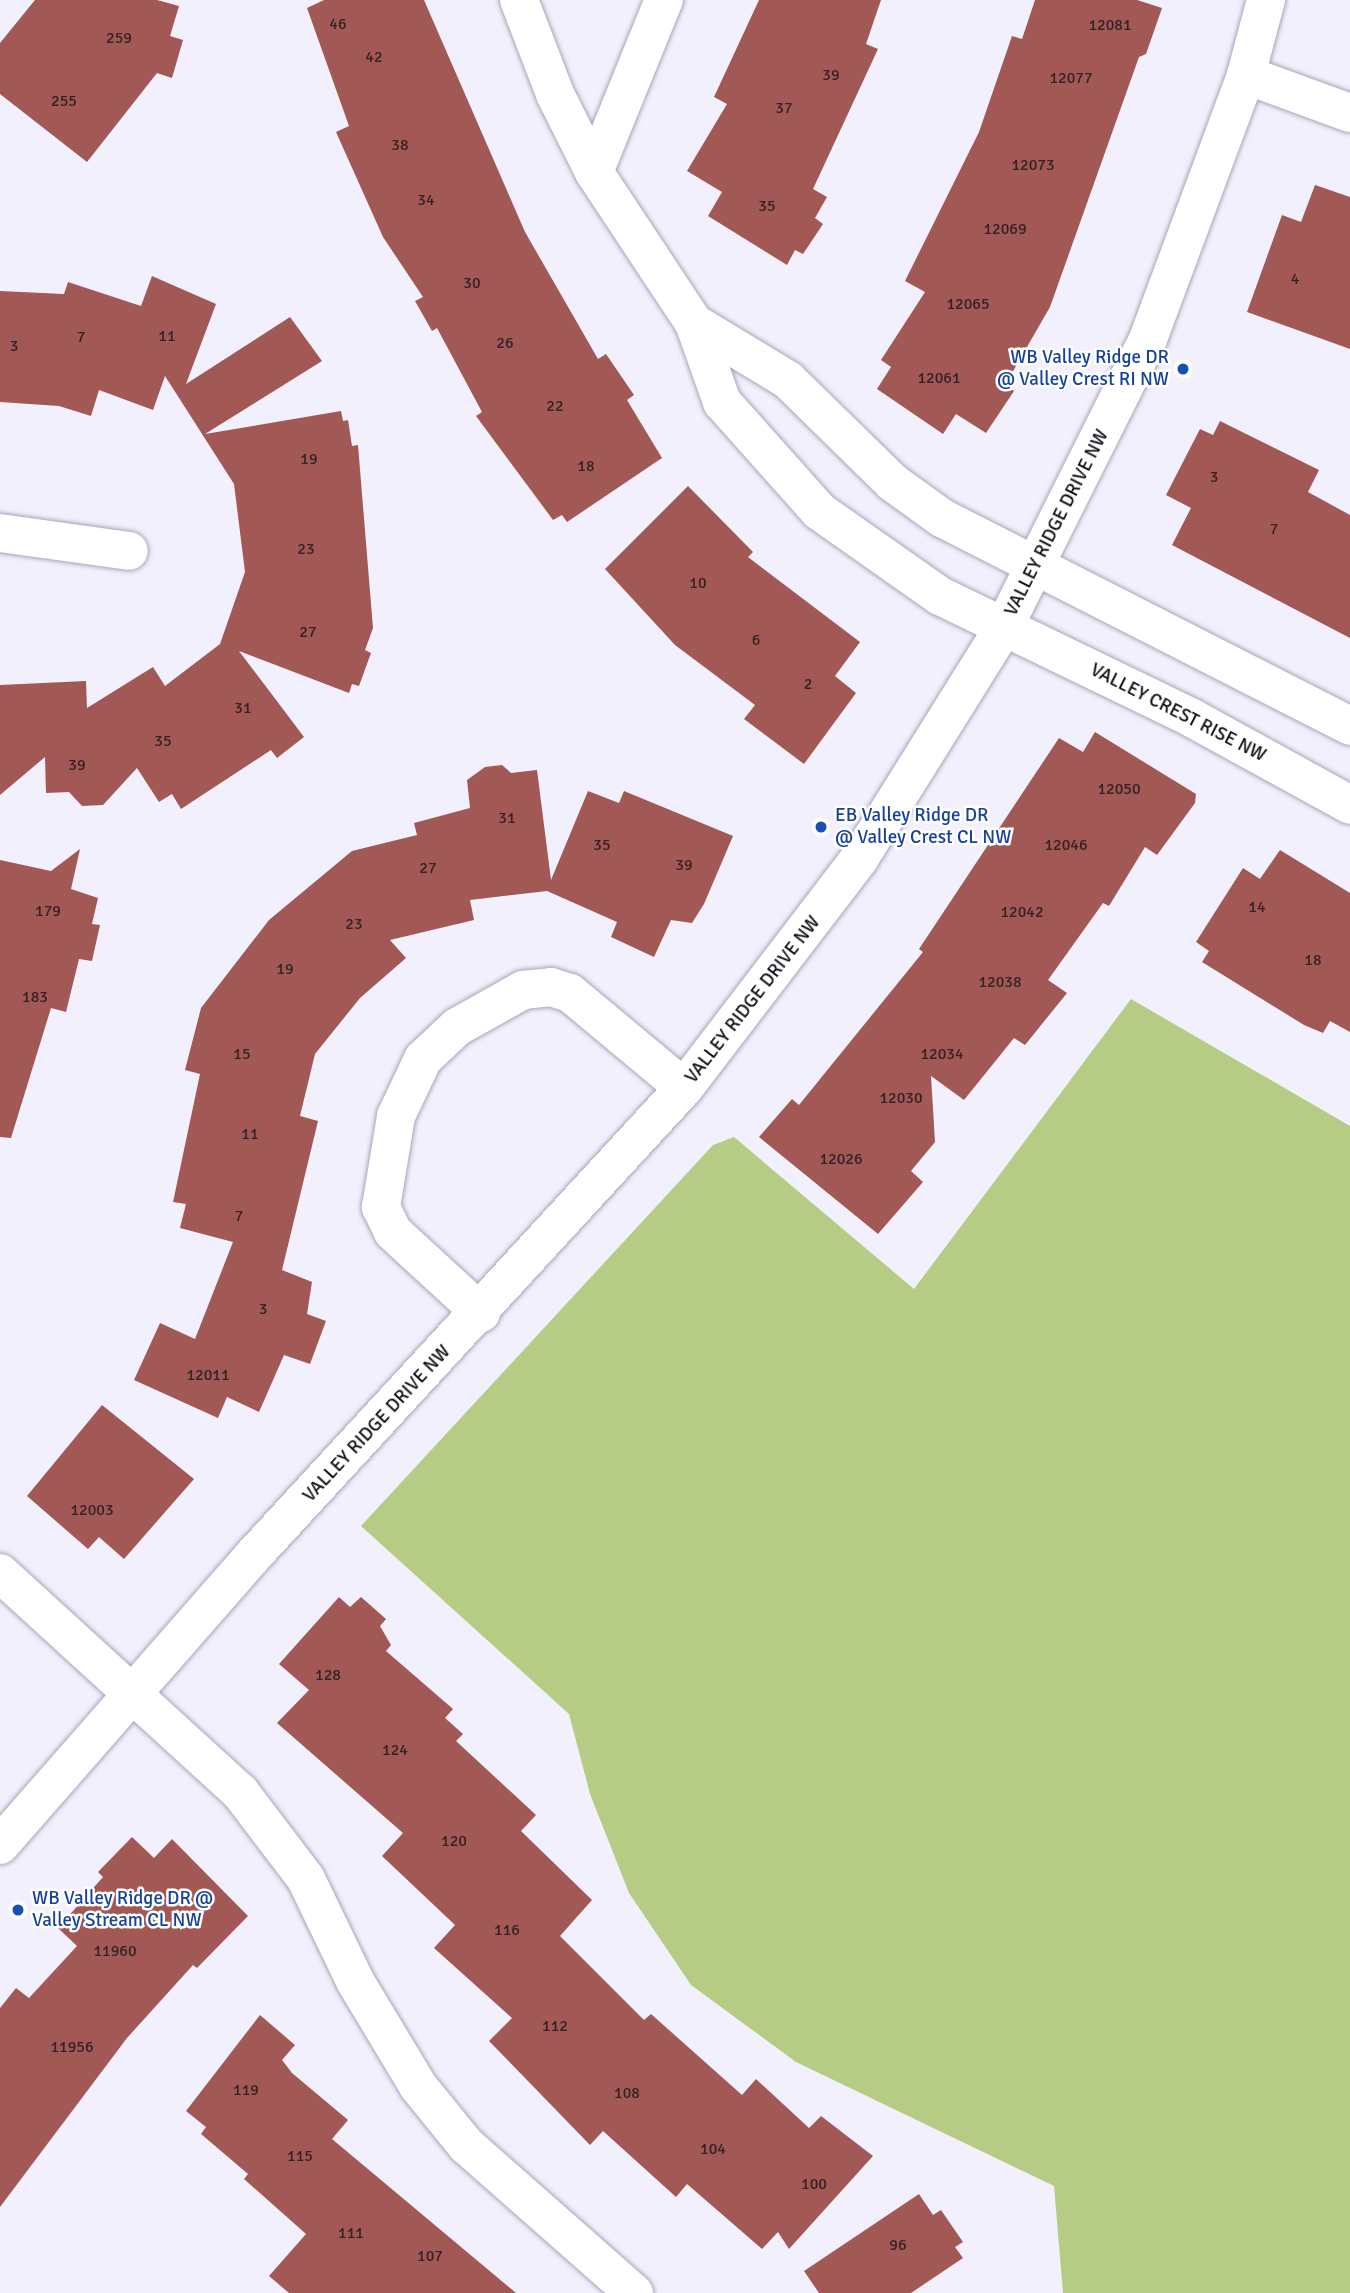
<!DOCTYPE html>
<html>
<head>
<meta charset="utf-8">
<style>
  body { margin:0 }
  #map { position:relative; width:1350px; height:2293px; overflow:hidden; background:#f2f0fd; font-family:Signika,sans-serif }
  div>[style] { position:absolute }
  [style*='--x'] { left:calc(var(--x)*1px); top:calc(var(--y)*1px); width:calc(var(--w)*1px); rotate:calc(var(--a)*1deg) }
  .forest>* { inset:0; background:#b6cc84 }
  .building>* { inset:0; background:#a25854 }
  .roads { filter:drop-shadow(0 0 2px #a8a5b9) drop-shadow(0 0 2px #a8a5b9) }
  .minor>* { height:38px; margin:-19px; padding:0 19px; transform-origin:19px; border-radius:19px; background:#fff }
  .dots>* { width:19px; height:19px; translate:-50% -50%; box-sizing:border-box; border:4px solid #fff; border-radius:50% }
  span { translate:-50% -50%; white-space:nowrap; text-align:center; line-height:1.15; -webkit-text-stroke:5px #fff; paint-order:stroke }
  .number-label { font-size:16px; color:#352226 }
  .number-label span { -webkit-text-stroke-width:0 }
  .transit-label { font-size:19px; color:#164399 }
  .right { translate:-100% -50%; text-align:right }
  .left { translate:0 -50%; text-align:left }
  .street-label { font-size:19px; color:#111017 }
</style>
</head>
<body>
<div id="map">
  <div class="forest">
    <div style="clip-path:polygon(1131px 999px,1350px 1126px,1350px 2293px,1063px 2293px,1054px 2186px,796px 2062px,691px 1985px,629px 1893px,590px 1794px,569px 1714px,361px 1526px,713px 1145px,734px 1137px,914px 1289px)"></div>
  </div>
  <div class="building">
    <div style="clip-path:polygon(35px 0,157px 0,179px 6px,170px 36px,183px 40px,172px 78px,157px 73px,87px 162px,0 94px,0 43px)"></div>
    <div style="clip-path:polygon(324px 0,424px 0,525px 232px,598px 359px,606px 354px,634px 395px,627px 400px,662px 458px,567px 522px,562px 515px,553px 520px,476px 416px,482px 412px,437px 328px,432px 331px,415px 301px,423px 297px,383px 237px,336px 132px,349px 126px,307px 8px)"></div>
    <div style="clip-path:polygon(759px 0,881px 0,866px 44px,878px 49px,813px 189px,827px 197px,815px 218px,823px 224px,803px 254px,795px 250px,787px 265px,708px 216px,722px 192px,687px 171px,727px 104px,714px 97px)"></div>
    <div style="clip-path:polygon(1035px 0,1137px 0,1162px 8px,1146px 54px,1139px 57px,1050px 307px,1005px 385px,1014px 391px,986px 433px,956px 414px,943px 434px,877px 389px,891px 367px,881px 360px,925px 292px,905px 281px,979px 132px,1012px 36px,1022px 39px)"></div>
    <div style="clip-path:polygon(1315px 185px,1350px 197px,1350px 349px,1247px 312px,1282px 215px,1301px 222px)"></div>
    <div style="clip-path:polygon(152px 276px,216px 304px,186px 384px,290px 317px,322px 361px,205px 434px,341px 411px,343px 421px,348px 420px,352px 446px,358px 445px,373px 628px,365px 650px,371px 653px,359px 686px,352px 684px,349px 693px,239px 651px,304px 737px,277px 758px,271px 750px,181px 809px,172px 794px,159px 802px,137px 768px,103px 805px,82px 806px,69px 792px,46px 793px,45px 757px,0 795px,0 685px,86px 681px,87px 708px,153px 667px,165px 686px,220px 644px,245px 572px,234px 484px,165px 376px,153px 410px,99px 390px,91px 416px,59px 406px,0 402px,0 291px,64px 294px,68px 282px,141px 306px)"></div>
    <div style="clip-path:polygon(1220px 421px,1319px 470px,1308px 492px,1350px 515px,1350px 638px,1172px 545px,1191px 508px,1166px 495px,1200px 429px,1213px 435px)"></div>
    <div style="clip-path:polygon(688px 486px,753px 552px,748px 557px,860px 642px,835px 676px,856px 693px,804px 764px,744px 719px,755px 705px,675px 645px,605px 569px)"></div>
    <div style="clip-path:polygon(1095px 732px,1196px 794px,1195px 803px,1157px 855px,1145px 847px,1109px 906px,1103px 903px,1048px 980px,1067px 993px,1025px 1045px,1014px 1038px,964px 1100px,931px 1076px,935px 1142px,911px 1171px,923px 1182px,878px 1234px,759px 1137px,792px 1099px,799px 1105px,923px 952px,919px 949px,1059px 738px,1083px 752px)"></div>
    <div style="clip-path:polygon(502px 765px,511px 773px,537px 770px,551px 880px,588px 791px,619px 803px,624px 791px,733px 836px,704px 904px,692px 923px,671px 920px,654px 957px,611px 937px,617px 922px,547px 891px,470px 900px,474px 920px,390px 940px,406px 958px,360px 998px,315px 1054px,300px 1116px,318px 1121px,282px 1270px,312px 1282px,307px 1314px,326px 1321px,310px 1364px,284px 1355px,259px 1412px,227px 1397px,218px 1418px,134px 1380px,160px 1323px,195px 1339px,233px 1242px,180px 1228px,186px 1204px,173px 1202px,200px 1074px,185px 1070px,201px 1008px,269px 920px,352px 851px,417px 835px,414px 823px,470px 808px,467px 780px,485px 767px)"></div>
    <div style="clip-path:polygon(80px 849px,71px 889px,98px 898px,92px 924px,100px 925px,92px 961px,79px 959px,66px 1012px,51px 1008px,11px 1138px,0 1137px,0 860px,51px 871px)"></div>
    <div style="clip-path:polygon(1280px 850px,1350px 893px,1350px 1032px,1330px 1021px,1323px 1033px,1304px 1025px,1202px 962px,1209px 951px,1196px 942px,1243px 868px,1260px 879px)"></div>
    <div style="clip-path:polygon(102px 1405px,194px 1479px,124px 1559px,99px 1537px,88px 1549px,27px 1496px)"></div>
    <div style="clip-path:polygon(339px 1597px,350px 1607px,361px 1597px,386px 1619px,380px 1626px,391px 1645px,386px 1651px,453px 1709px,445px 1718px,463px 1734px,456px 1741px,536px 1815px,521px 1831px,592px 1900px,560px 1936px,644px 2020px,651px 2014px,742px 2095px,756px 2079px,809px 2128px,821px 2116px,873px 2156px,789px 2249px,778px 2232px,762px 2249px,687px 2184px,676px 2197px,603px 2131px,590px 2145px,489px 2041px,512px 2018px,434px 1948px,455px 1925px,382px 1856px,403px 1833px,277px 1723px,309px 1690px,279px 1664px)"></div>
    <div style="clip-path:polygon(132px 1837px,154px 1858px,172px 1839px,248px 1916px,197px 1968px,193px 1965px,127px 2038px,0 2207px,0 2008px,16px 1988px,29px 1998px,77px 1946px,58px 1928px,103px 1877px,98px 1872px)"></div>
    <div style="clip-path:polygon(260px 2015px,295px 2045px,282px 2060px,292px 2073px,348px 2120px,332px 2139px,516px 2293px,289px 2293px,269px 2276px,306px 2234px,244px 2179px,248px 2174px,201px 2134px,206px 2127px,186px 2111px)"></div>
    <div style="clip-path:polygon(919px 2194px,933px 2215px,941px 2210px,963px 2242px,955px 2247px,963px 2258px,911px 2293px,819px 2293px,804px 2271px)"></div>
  </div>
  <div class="roads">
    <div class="minor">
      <div style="--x:519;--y:0;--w:101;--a:69"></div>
      <div style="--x:555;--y:94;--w:87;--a:63.4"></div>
      <div style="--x:594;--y:172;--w:181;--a:56.5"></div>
      <div style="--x:694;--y:323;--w:84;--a:70.5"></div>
      <div style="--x:722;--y:402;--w:146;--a:48.3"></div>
      <div style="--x:819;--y:511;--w:148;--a:35.1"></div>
      <div style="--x:940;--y:596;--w:280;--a:25.8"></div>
      <div style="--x:1192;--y:718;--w:180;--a:28.8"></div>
      <div style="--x:1246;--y:75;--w:111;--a:20.1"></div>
      <div style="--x:594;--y:172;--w:186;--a:-67.9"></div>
      <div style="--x:694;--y:323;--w:110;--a:31.2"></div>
      <div style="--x:788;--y:380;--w:146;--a:44.4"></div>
      <div style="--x:892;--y:482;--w:62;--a:35.8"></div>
      <div style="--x:942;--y:518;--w:458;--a:27"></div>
      <div style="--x:0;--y:533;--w:130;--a:7.9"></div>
      <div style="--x:481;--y:1313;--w:120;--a:-137.4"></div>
      <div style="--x:393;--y:1232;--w:28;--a:-116"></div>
      <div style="--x:381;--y:1207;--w:92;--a:-80.6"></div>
      <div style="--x:396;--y:1116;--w:63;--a:-64.7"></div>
      <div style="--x:423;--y:1059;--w:47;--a:-43.3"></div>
      <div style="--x:457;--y:1027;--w:76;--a:-29.3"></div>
      <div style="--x:523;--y:990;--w:28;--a:-6"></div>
      <div style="--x:551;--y:987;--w:20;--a:18"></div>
      <div style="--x:570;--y:993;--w:148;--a:39.8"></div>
      <div style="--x:0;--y:1573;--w:325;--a:42.4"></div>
      <div style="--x:240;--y:1792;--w:109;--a:52.8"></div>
      <div style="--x:306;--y:1879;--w:113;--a:64.3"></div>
      <div style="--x:355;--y:1981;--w:122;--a:59"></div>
      <div style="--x:418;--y:2086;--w:76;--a:50.9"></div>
      <div style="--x:466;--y:2145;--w:224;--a:41.4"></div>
      <div style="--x:0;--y:1845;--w:384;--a:-48.8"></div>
      <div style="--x:253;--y:1556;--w:636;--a:-47.36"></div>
      <div style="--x:684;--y:1088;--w:288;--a:-52.6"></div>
      <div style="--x:859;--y:859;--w:274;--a:-58"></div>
      <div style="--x:1004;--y:627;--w:322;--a:-63.4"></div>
      <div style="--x:1148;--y:339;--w:282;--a:-69.6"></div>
      <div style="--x:1246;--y:75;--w:78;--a:-75.1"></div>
    </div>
  </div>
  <div class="dots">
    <div style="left:1183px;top:369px;background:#1a4fb4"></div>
    <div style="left:821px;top:827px;background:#1a4fb4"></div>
    <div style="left:18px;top:1910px;background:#1a4fb4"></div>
  </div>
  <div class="number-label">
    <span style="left:338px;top:24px">46</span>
    <span style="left:1110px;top:25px">12081</span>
    <span style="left:119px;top:38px">259</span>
    <span style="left:374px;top:57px">42</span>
    <span style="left:831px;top:75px">39</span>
    <span style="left:1071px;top:78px">12077</span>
    <span style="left:64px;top:101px">255</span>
    <span style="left:784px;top:108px">37</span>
    <span style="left:400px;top:145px">38</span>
    <span style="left:1033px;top:165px">12073</span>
    <span style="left:426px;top:200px">34</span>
    <span style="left:767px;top:206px">35</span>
    <span style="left:1005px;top:229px">12069</span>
    <span style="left:1295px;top:279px">4</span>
    <span style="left:472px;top:283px">30</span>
    <span style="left:968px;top:304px">12065</span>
    <span style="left:167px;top:336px">11</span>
    <span style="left:81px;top:337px">7</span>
    <span style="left:505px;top:343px">26</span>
    <span style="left:14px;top:346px">3</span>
    <span style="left:939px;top:378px">12061</span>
    <span style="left:555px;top:406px">22</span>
    <span style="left:309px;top:459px">19</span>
    <span style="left:586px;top:466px">18</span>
    <span style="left:1214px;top:477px">3</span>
    <span style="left:1274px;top:529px">7</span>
    <span style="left:306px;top:549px">23</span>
    <span style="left:698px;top:583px">10</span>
    <span style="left:308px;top:632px">27</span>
    <span style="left:756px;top:640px">6</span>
    <span style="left:808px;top:684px">2</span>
    <span style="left:243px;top:708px">31</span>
    <span style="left:163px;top:741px">35</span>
    <span style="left:77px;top:765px">39</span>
    <span style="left:1119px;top:789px">12050</span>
    <span style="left:507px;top:818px">31</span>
    <span style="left:602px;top:845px">35</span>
    <span style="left:1066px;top:845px">12046</span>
    <span style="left:684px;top:865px">39</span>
    <span style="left:428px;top:868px">27</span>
    <span style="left:1257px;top:907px">14</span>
    <span style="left:48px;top:911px">179</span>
    <span style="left:1022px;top:912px">12042</span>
    <span style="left:354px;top:924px">23</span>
    <span style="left:1313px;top:960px">18</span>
    <span style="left:285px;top:969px">19</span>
    <span style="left:1000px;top:982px">12038</span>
    <span style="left:35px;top:997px">183</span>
    <span style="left:242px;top:1054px">15</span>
    <span style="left:942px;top:1054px">12034</span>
    <span style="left:901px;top:1098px">12030</span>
    <span style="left:250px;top:1134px">11</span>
    <span style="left:841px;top:1159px">12026</span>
    <span style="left:239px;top:1216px">7</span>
    <span style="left:263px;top:1309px">3</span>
    <span style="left:208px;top:1375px">12011</span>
    <span style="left:92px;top:1510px">12003</span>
    <span style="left:328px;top:1675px">128</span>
    <span style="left:395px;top:1750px">124</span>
    <span style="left:454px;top:1841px">120</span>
    <span style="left:507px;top:1930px">116</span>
    <span style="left:115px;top:1951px">11960</span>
    <span style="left:555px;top:2026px">112</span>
    <span style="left:72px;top:2047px">11956</span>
    <span style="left:246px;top:2090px">119</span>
    <span style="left:627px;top:2093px">108</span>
    <span style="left:713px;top:2149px">104</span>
    <span style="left:300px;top:2156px">115</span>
    <span style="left:814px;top:2184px">100</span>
    <span style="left:351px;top:2233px">111</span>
    <span style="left:898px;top:2245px">96</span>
    <span style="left:430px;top:2256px">107</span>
  </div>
  <div class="transit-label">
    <span class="right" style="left:1169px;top:369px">WB Valley Ridge DR<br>@ Valley Crest RI NW</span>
    <span class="left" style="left:835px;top:827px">EB Valley Ridge DR<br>@ Valley Crest CL NW</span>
    <span class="left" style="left:32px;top:1910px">WB Valley Ridge DR @<br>Valley Stream CL NW</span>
  </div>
  <div class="street-label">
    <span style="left:1057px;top:523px;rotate:-63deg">VALLEY RIDGE DRIVE NW</span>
    <span style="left:1178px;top:713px;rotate:27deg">VALLEY CREST RISE NW</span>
    <span style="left:753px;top:1000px;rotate:-52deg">VALLEY RIDGE DRIVE NW</span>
    <span style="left:377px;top:1424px;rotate:-47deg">VALLEY RIDGE DRIVE NW</span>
  </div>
</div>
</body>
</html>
